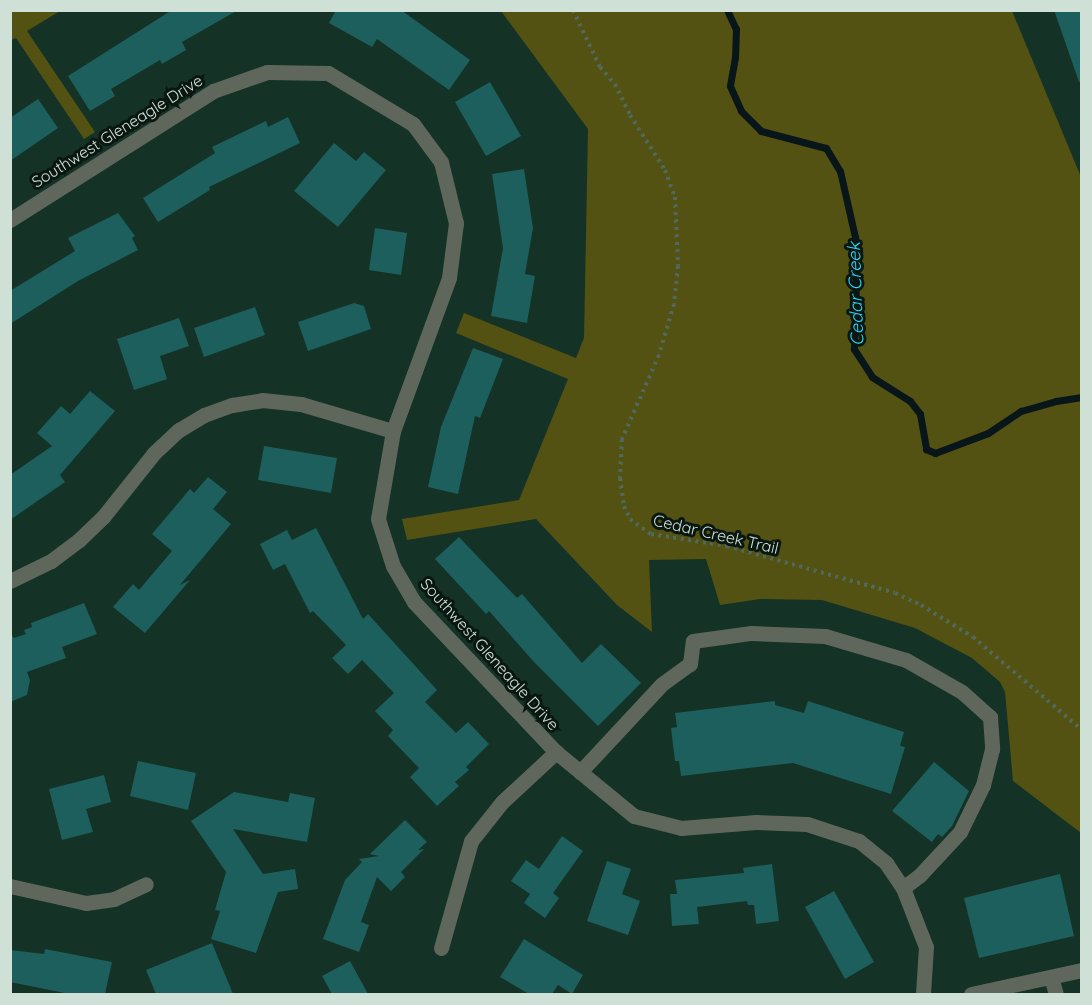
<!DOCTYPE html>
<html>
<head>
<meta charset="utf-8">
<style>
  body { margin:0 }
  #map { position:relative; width:1092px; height:1005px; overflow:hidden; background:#143225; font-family:Quicksand,sans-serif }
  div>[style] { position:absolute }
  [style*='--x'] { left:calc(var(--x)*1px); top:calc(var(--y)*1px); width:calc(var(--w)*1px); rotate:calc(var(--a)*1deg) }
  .green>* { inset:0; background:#535213 }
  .stream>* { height:7px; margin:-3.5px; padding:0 3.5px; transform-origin:3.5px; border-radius:3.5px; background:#08161a }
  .building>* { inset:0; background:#1c5f5c }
  .path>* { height:4px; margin-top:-2px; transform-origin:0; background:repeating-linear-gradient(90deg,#4f695d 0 3px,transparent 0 7.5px) }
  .minor>* { height:15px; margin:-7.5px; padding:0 7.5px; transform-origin:7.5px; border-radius:7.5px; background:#5f675c }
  span { translate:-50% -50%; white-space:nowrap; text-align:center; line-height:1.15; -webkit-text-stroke:6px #0a1711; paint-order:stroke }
  .street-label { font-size:16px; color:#cfe0d7 }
  .water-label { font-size:18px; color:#2bd8ff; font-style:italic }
  .frame { position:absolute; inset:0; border:12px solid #cfe0d7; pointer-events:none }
</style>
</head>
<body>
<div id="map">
  <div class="green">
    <div style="clip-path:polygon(11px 10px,60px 11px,27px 31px,95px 132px,84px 139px,16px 38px,11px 40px)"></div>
    <div style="clip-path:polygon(501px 11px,1012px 11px,1081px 177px,1081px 833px,1013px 781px,1005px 692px,1000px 682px,972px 658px,915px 628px,822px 600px,760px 599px,720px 605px,706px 559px,649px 560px,652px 632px,617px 605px,536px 519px,407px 540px,402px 519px,519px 500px,568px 379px,456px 333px,464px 313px,576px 358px,584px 338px,588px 129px)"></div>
  </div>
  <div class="stream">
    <div style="--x:727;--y:10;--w:21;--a:65"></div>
    <div style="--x:736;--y:29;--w:28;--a:92"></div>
    <div style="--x:735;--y:57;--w:29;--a:100"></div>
    <div style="--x:730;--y:86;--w:27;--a:66"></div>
    <div style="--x:741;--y:111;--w:28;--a:45"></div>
    <div style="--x:761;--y:131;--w:67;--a:14.7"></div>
    <div style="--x:826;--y:148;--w:27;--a:59"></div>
    <div style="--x:840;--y:171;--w:77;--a:77.2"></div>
    <div style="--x:857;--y:246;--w:103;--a:91.7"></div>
    <div style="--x:854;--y:349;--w:33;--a:57"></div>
    <div style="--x:872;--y:377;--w:45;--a:32.3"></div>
    <div style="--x:910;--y:401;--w:16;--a:52"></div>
    <div style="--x:920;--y:414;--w:36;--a:80"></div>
    <div style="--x:926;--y:449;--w:10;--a:24"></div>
    <div style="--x:935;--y:453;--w:57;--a:-20.7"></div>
    <div style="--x:988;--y:433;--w:40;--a:-34"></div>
    <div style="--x:1021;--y:411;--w:36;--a:-16"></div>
    <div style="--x:1056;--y:401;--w:26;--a:-9"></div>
  </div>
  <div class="building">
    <div style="clip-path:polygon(172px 10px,238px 10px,182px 42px,186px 50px,162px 64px,160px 60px,111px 89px,115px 96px,90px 111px,68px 76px)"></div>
    <div style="clip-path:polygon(336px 10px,401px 10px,470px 60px,449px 90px,377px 39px,372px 47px,329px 23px)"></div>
    <div style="clip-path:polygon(1054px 10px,1082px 10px,1082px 81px,1079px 82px)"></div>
    <div style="clip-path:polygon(490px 82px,521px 136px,486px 156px,455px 102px)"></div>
    <div style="clip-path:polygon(38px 99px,58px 128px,10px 161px,10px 118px)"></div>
    <div style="clip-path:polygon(288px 117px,300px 143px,209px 187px,210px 190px,158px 222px,143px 198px,215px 153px,212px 147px,266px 121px,268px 127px)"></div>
    <div style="clip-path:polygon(334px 143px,356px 161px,364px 152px,386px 170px,338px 227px,294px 191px)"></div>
    <div style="clip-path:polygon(524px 169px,533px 228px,525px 274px,535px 276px,527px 323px,491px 316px,503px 248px,492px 174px)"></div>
    <div style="clip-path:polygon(118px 213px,135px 236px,132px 238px,138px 250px,78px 281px,10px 324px,10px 291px,75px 251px,68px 238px)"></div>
    <div style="clip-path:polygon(375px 228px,407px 233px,401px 275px,369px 270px)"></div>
    <div style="clip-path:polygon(354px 303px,364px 306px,371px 329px,308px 351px,298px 322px)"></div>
    <div style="clip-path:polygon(255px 307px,265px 335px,204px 357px,194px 328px)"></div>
    <div style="clip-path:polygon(179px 318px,189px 346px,160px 356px,167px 379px,134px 390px,117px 339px)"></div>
    <div style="clip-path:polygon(473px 348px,503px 359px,480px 418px,475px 416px,458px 494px,428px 487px,441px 427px)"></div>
    <div style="clip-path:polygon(90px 391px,115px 411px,60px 475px,65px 482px,10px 520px,10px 475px,52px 446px,37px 433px,61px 406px,70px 414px)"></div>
    <div style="clip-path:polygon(264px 446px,337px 458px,331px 493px,258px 480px)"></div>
    <div style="clip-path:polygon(208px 477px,227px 492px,213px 509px,231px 524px,180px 585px,190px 580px,145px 633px,113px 607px,133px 584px,139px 590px,172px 551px,152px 534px,190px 489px,194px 493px)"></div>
    <div style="clip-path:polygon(316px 528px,363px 619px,368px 614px,437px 690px,425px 702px,456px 733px,468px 722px,489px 744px,466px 767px,469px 770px,455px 782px,459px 786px,437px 806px,410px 777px,419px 768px,388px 736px,393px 730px,375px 711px,394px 693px,362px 660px,348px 674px,332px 658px,346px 645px,313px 611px,310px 613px,285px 564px,273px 570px,260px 544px,287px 530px,292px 540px)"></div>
    <div style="clip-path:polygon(459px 537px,517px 598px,522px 594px,582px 663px,601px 644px,641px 683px,598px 726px,534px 662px,489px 611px,486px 614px,435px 559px)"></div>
    <div style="clip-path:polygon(84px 603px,97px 634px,62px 647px,66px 658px,27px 672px,30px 680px,27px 695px,10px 702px,10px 633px,14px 638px,26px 634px,24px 630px,32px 627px,31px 623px)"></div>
    <div style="clip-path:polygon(775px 701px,775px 705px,804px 713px,808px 701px,904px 732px,900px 746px,905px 747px,891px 794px,793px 763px,681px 776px,679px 761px,675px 761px,671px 728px,677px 727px,675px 713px)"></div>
    <div style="clip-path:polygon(138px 761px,196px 773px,188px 810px,130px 796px)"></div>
    <div style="clip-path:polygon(934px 762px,969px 791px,952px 826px,942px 837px,938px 834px,932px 842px,892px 811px)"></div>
    <div style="clip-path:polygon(104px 775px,111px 802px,86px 809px,93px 832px,62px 840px,49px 789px)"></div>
    <div style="clip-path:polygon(234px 792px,288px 802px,290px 793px,315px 798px,307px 842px,233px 829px,263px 874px,295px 869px,298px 889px,278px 892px,256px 953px,211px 939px,220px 911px,215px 910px,226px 872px,191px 821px)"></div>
    <div style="clip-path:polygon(405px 820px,427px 842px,418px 850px,424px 849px,401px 872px,405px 877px,391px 891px,377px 877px,361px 922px,369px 925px,359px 952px,323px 939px,345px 880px,362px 862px,359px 859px,379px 856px,370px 854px)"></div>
    <div style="clip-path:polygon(562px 836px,583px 851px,553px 893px,559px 898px,545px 918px,524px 903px,530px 894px,511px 881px,526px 860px,539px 869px)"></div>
    <div style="clip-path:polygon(607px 861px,631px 869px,622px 894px,640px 901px,628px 935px,587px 921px)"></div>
    <div style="clip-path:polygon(772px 864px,779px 921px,756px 924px,754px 905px,748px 905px,747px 901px,697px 907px,699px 924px,672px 926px,670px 894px,677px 894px,675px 880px,744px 873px,743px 868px)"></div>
    <div style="clip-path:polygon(1060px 874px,1074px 936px,979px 958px,964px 898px)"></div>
    <div style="clip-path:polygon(834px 891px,874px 962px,845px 979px,805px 907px)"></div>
    <div style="clip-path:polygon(524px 939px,583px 975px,572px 994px,558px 985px,552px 994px,529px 994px,500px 977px)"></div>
    <div style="clip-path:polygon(212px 943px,233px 994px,156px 994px,146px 970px)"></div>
    <div style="clip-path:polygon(45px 949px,112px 962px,105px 994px,70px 994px,10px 982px,10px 950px,44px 954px)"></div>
    <div style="clip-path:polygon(350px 961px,368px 994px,332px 994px,322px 976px)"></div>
  </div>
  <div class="path">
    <div style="--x:573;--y:10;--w:63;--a:64.7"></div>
    <div style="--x:600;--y:67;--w:23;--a:49"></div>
    <div style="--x:615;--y:84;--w:34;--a:64"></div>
    <div style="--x:630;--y:115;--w:65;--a:57.5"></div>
    <div style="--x:665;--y:170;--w:29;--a:70"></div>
    <div style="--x:675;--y:197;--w:69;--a:87.5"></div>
    <div style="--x:678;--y:266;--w:38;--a:96"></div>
    <div style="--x:674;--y:304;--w:53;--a:106.4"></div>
    <div style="--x:659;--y:355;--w:92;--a:113.8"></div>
    <div style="--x:622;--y:439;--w:39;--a:93"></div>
    <div style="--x:620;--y:478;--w:28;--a:82"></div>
    <div style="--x:624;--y:506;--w:14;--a:65"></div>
    <div style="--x:630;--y:519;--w:26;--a:36"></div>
    <div style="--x:651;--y:534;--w:77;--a:9"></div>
    <div style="--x:727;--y:546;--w:174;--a:15.6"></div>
    <div style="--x:895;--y:593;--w:29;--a:25"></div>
    <div style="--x:921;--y:605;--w:61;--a:31.6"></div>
    <div style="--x:973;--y:637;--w:143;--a:40.5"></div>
  </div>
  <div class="minor">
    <div style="--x:10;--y:220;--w:241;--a:-32.4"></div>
    <div style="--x:213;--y:91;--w:57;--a:-19.4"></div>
    <div style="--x:267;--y:72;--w:61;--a:0.9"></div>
    <div style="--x:328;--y:73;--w:99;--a:31"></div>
    <div style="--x:413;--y:124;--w:47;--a:53.6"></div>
    <div style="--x:441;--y:162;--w:63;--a:76.2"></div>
    <div style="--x:456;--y:223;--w:55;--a:97.3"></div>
    <div style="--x:449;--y:278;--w:163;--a:110.1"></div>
    <div style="--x:393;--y:431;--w:89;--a:99.7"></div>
    <div style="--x:378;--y:519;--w:49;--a:72.3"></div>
    <div style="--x:393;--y:566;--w:42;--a:59.7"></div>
    <div style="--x:414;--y:602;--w:207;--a:46.6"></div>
    <div style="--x:556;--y:752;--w:101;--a:39.4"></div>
    <div style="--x:634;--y:816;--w:49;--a:14.3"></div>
    <div style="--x:681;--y:828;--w:75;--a:-4.6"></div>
    <div style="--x:756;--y:822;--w:51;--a:2.2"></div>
    <div style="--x:807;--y:824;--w:55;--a:18.1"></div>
    <div style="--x:859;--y:841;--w:35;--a:39"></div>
    <div style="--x:886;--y:863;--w:30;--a:56"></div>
    <div style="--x:903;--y:888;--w:63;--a:68.7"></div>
    <div style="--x:926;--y:947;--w:47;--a:93.7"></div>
    <div style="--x:10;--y:581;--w:46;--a:-26"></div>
    <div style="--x:51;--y:561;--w:35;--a:-37"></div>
    <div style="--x:79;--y:540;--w:33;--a:-44"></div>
    <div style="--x:103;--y:517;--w:82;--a:-51.4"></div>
    <div style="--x:154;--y:453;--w:34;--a:-43"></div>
    <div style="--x:179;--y:430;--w:29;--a:-31"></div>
    <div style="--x:204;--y:415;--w:30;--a:-20"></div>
    <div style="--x:232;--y:405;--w:30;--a:-9"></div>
    <div style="--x:262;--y:400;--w:39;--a:6"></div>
    <div style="--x:301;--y:404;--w:96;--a:16.4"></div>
    <div style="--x:580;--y:772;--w:120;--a:-47"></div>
    <div style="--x:662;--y:684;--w:34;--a:-36"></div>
    <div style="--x:690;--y:664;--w:23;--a:-83"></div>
    <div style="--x:693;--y:641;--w:59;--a:-7.9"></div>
    <div style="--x:751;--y:633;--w:74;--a:2.3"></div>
    <div style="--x:825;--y:636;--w:84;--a:16.5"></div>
    <div style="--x:906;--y:660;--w:64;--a:29.7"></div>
    <div style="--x:962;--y:692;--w:38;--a:42"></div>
    <div style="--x:990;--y:717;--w:32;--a:86"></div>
    <div style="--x:992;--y:749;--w:37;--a:104"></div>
    <div style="--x:983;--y:785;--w:52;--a:116.1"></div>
    <div style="--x:960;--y:832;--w:59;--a:132.9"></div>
    <div style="--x:920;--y:875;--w:21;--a:143"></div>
    <div style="--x:10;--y:886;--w:78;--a:12.6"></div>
    <div style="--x:86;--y:903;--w:28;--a:-8"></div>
    <div style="--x:114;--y:899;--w:35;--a:-25"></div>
    <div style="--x:441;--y:948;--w:111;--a:-74.3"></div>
    <div style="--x:471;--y:841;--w:50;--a:-51.5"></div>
    <div style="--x:502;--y:802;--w:74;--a:-42.8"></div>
    <div style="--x:1051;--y:977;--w:18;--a:74"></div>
    <div style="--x:971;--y:994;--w:114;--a:-12.2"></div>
  </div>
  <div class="street-label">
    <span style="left:117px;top:131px;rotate:-32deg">Southwest Gleneagle Drive</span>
    <span style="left:716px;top:534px;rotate:13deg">Cedar Creek Trail</span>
    <span style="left:490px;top:654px;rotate:48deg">Southwest Gleneagle Drive</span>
  </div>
  <div class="water-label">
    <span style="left:856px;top:294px;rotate:-92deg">Cedar Creek</span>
  </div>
  <div class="frame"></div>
</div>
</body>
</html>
